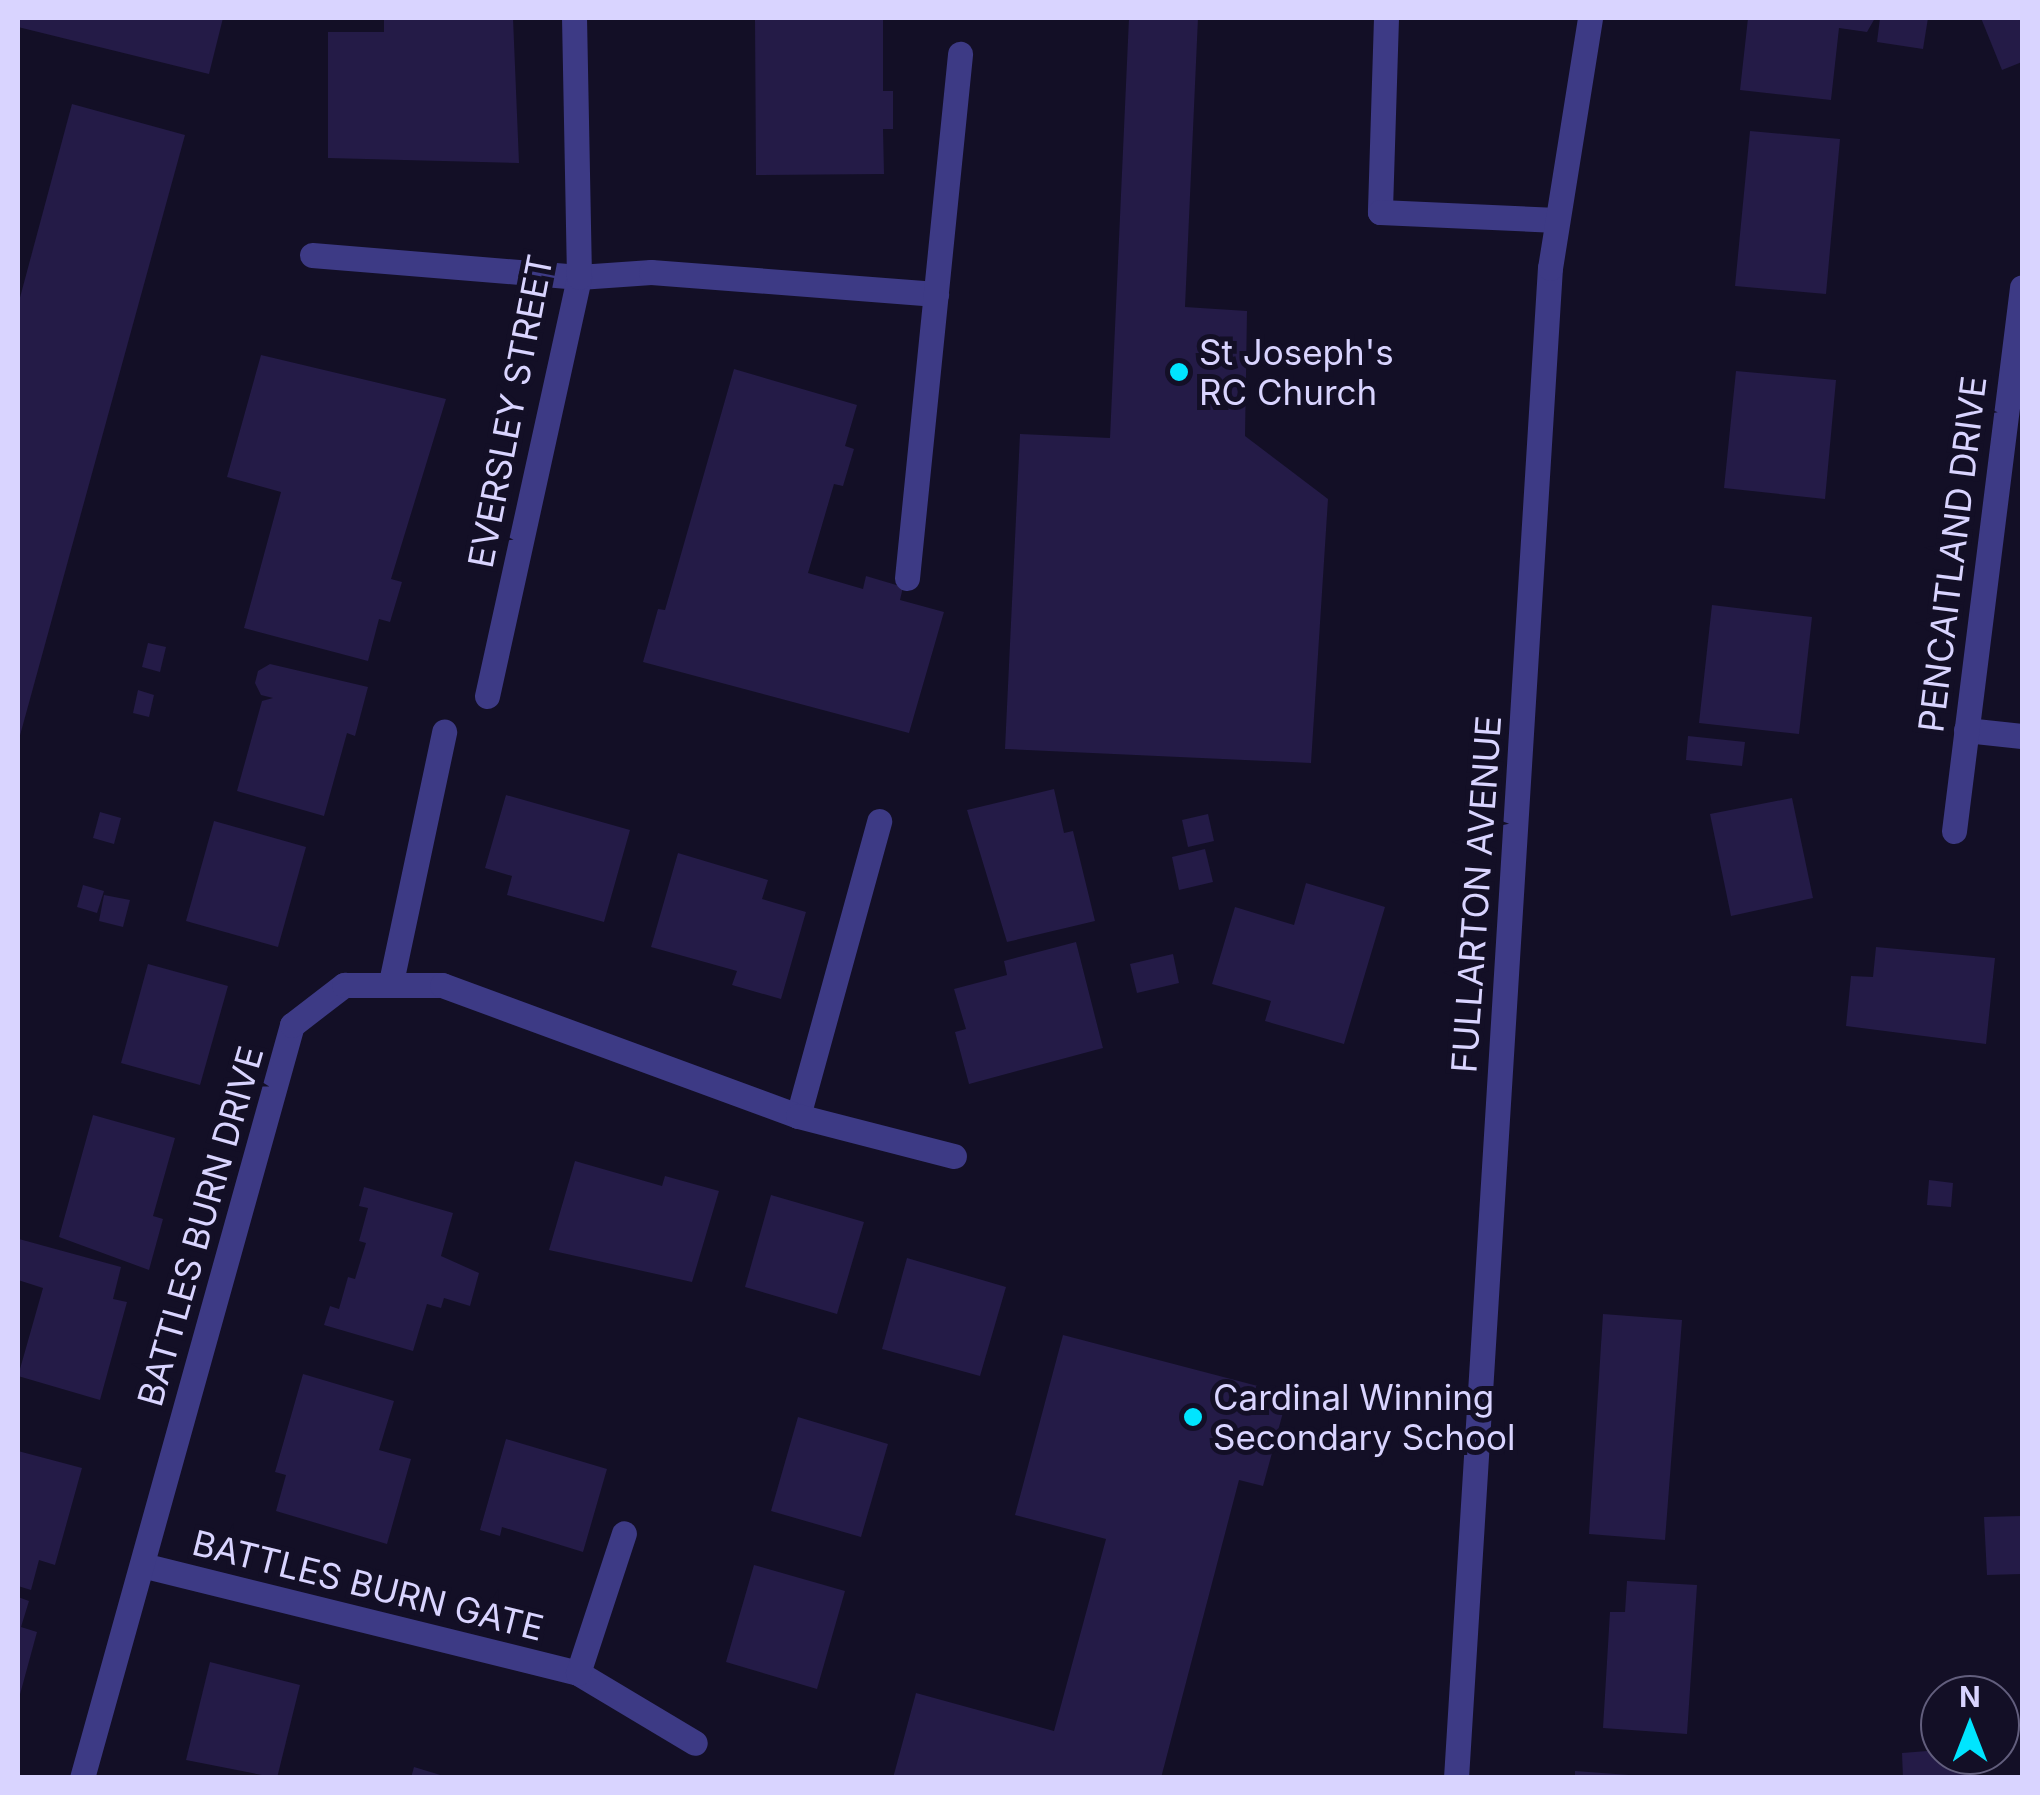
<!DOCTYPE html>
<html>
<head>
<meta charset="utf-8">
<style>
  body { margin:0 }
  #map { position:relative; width:2040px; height:1795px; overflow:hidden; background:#130f26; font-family:Inter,sans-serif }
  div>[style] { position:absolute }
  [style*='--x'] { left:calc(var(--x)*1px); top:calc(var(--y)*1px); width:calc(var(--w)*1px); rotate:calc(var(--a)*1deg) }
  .building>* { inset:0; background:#241b47 }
  .minor>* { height:25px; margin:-12.5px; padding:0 12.5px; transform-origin:12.5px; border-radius:12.5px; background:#3d3a85 }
  .dots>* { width:28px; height:28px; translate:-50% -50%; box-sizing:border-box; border:5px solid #130f26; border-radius:50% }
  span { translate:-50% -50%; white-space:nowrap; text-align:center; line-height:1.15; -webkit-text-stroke:10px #130f26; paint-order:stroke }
  .poi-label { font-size:35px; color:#d9d4ff }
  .left { translate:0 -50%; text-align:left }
  .street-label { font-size:35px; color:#d9d4ff }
  .frame { position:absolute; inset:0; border:20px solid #d9d4ff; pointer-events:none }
  .north { position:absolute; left:1920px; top:1675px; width:100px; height:100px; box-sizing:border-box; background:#130f26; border:2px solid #625e7d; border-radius:50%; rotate:0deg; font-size:28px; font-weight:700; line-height:40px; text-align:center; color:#d9d4ff }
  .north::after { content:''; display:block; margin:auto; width:35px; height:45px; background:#00e5ff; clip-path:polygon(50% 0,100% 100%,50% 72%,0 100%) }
</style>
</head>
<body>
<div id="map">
  <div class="building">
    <div style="clip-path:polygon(18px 18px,223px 18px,209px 74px,18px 27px)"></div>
    <div style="clip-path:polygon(384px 18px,513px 18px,519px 163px,328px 158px,328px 32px,384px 32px)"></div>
    <div style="clip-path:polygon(755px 18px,883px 18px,883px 91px,893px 91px,893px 129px,883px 129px,884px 174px,756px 175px)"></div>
    <div style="clip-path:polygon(1129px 18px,1198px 18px,1185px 307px,1247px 311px,1245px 436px,1328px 499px,1311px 763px,1005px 749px,1020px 434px,1110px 438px)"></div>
    <div style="clip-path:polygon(1748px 18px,1875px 18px,1867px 32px,1839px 28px,1831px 100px,1740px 90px)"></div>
    <div style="clip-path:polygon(1880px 18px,1928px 18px,1923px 49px,1877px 42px)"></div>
    <div style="clip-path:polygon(1981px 18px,2022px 18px,2022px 62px,2002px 70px)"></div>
    <div style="clip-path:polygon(72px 104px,185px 135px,19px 739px,18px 305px)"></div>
    <div style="clip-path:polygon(1750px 131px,1840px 139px,1826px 294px,1735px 286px)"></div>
    <div style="clip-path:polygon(261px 355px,446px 399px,391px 579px,402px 582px,390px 622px,379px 619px,368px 661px,244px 628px,281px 492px,227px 477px)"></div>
    <div style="clip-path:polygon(734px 369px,857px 405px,845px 446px,854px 449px,843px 486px,834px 484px,808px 573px,863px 589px,866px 576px,903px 587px,900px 600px,944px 612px,909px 733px,643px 662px,658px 609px,665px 610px)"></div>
    <div style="clip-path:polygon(1736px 371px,1836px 380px,1825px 499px,1724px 488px)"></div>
    <div style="clip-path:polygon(1712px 605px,1812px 617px,1799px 734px,1699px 723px)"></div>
    <div style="clip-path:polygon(148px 643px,166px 647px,160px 672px,142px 667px)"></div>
    <div style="clip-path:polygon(270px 664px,368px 687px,355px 736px,347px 733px,324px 816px,237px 791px,262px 701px,273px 698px,261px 695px,255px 683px,258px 671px)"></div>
    <div style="clip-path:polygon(138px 690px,154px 695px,149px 717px,133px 713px)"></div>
    <div style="clip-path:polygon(1688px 736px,1745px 742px,1742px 766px,1686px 760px)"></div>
    <div style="clip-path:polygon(1054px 789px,1064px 833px,1073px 831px,1095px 921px,1007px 942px,967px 810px)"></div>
    <div style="clip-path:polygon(506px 795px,630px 830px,604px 922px,507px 895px,512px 876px,485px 868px)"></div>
    <div style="clip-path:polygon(1792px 798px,1813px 898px,1731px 916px,1710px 814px)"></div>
    <div style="clip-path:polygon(100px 812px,121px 818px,114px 844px,93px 838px)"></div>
    <div style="clip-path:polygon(1208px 814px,1214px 841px,1188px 847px,1182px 820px)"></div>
    <div style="clip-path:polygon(214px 821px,306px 847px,278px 947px,186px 921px)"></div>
    <div style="clip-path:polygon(1205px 849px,1213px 882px,1179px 890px,1172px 857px)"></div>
    <div style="clip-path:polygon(678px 853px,768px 880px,762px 899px,806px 912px,781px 999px,732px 985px,737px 971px,651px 947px)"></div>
    <div style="clip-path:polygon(1306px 883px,1385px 907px,1344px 1044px,1265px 1021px,1271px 1001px,1212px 984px,1235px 907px,1294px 925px)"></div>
    <div style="clip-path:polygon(83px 885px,104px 891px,97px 913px,77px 907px)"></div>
    <div style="clip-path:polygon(104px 895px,130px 900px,123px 927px,99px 921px)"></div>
    <div style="clip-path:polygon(1076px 942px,1103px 1048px,969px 1084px,955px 1032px,966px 1029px,954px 989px,1007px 975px,1004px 961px)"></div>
    <div style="clip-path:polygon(1876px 947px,1995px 958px,1986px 1044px,1846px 1026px,1851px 976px,1873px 977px)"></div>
    <div style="clip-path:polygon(1173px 954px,1179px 983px,1137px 993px,1130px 964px)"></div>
    <div style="clip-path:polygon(148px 964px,228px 986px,200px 1085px,121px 1063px)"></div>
    <div style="clip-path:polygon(93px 1115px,175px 1138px,153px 1216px,163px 1219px,149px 1270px,59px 1237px)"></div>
    <div style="clip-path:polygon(575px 1161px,662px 1186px,665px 1176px,719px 1191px,692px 1282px,549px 1250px)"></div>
    <div style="clip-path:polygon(1929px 1180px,1953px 1183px,1951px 1207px,1927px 1205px)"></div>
    <div style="clip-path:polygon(364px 1187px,453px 1213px,441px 1256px,479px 1273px,470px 1306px,444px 1298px,441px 1308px,427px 1304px,413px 1351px,324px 1325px,330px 1306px,339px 1309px,348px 1277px,355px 1279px,366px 1243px,359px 1241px,368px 1208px,359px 1206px)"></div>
    <div style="clip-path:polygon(771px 1195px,864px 1222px,837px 1314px,745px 1287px)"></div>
    <div style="clip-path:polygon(19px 1239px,121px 1267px,113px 1299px,127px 1302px,100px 1400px,18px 1376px,43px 1288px,18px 1280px)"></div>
    <div style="clip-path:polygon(907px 1258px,1006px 1287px,980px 1376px,882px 1349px)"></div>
    <div style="clip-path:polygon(1603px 1314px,1682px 1320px,1665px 1540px,1589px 1534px)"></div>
    <div style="clip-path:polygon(1063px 1335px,1288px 1394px,1263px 1486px,1239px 1480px,1161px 1778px,893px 1778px,916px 1693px,1054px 1731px,1106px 1539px,1015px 1515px)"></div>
    <div style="clip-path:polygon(303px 1374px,394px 1401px,379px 1450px,411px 1459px,387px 1544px,276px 1511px,286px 1475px,275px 1472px)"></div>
    <div style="clip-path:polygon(798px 1417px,888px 1444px,861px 1537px,771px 1511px)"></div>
    <div style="clip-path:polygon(506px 1439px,607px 1469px,583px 1552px,502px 1527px,500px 1536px,480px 1530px)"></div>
    <div style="clip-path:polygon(18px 1451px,82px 1468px,55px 1565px,39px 1560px,31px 1590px,18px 1586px)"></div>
    <div style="clip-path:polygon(2022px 1516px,2022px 1574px,1987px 1575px,1984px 1517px)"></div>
    <div style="clip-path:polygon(754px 1565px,845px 1591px,817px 1689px,726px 1662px)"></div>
    <div style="clip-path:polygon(1627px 1581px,1697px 1585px,1687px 1734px,1603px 1728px,1610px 1612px,1625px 1612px)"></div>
    <div style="clip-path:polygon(18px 1597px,29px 1601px,21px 1627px,37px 1632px,19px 1698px)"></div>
    <div style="clip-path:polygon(210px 1662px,300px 1685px,277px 1778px,186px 1760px)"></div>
    <div style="clip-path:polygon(1940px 1750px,1972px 1755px,1974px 1778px,1903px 1778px,1902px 1753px)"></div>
    <div style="clip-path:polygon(414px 1767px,447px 1777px,447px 1778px,411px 1778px)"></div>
    <div style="clip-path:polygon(1575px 1771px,1629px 1775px,1628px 1778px,1575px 1778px)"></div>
  </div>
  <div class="minor">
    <div style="--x:1386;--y:18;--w:194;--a:91.8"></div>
    <div style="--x:1380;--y:212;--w:177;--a:2.6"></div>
    <div style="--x:312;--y:255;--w:268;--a:4.7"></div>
    <div style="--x:579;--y:277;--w:72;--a:-4"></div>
    <div style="--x:651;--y:272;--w:286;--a:4.4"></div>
    <div style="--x:907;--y:578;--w:527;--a:-84.22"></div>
    <div style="--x:487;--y:696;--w:429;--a:-77.6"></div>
    <div style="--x:579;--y:277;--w:259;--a:-91.1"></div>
    <div style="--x:1966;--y:730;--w:56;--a:6.1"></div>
    <div style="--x:1954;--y:831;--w:548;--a:-82.87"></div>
    <div style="--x:391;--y:982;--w:256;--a:-78"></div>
    <div style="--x:798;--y:1116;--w:306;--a:-74.6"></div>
    <div style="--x:142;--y:1565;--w:449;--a:13.9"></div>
    <div style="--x:578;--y:1673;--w:136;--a:30.9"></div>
    <div style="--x:578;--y:1673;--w:147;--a:-71.8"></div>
    <div style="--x:82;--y:1778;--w:782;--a:-74.42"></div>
    <div style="--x:292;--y:1025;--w:66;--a:-37.6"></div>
    <div style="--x:344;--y:985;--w:98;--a:0"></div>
    <div style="--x:442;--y:985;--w:379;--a:20.2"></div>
    <div style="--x:798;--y:1116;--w:161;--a:14.4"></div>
    <div style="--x:1456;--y:1778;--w:1513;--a:-86.44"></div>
    <div style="--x:1550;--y:268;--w:253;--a:-80.9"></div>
  </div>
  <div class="dots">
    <div style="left:1179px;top:372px;background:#00e5ff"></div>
    <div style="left:1193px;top:1417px;background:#00e5ff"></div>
  </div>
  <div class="poi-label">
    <span class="left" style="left:1199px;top:372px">St Joseph's<br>RC Church</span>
    <span class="left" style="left:1213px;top:1417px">Cardinal Winning<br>Secondary School</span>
  </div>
  <div class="street-label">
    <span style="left:510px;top:411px;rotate:-79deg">EVERSLEY STREET</span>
    <span style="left:1952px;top:554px;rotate:-83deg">PENCAITLAND DRIVE</span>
    <span style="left:1476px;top:894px;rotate:-86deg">FULLARTON AVENUE</span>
    <span style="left:200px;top:1226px;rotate:-74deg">BATTLES BURN DRIVE</span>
    <span style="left:368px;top:1585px;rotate:14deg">BATTLES BURN GATE</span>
  </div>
  <div class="frame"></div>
  <div class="north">N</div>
</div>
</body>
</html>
